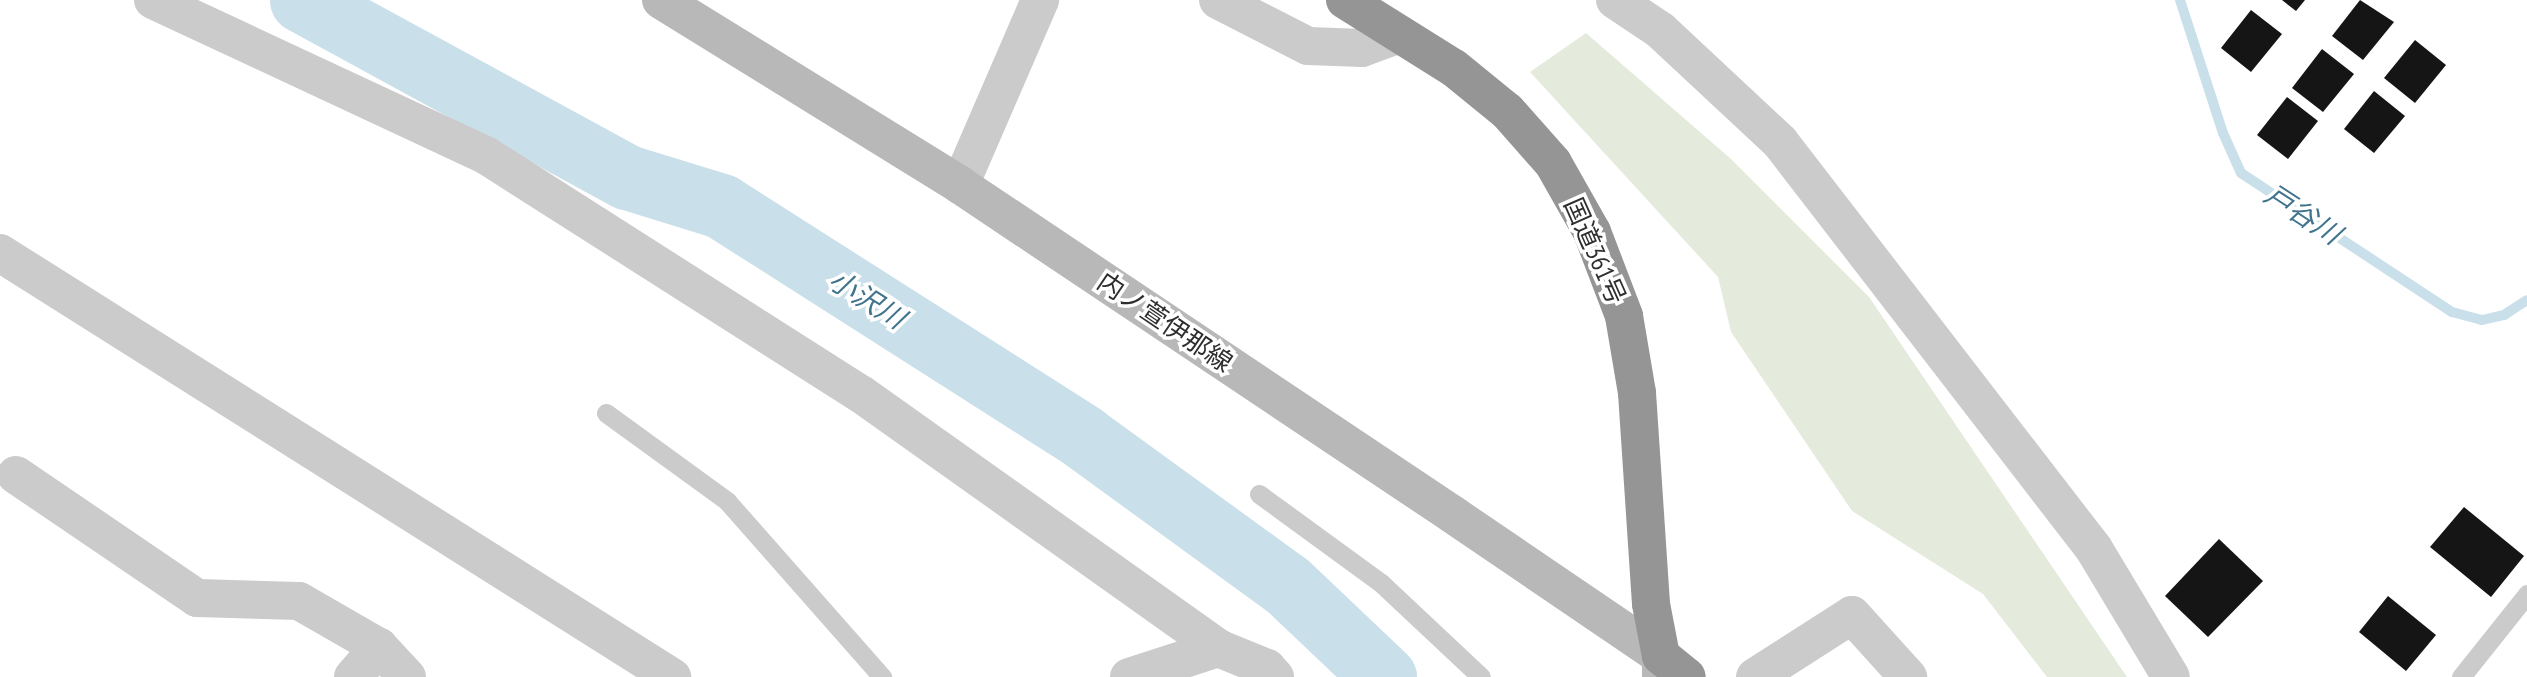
<!DOCTYPE html>
<html>
<head>
<meta charset="utf-8">
<style>
  body { margin:0 }
  #map { position:relative; width:2527px; height:677px; overflow:hidden; background:#fff; font-family:"PT Sans Narrow","Noto Sans JP",sans-serif }
  div>[style] { position:absolute }
  [style*='--x'] { left:calc(var(--x)*1px); top:calc(var(--y)*1px); width:calc(var(--w)*1px); rotate:calc(var(--a)*1deg) }
  .green>* { inset:0; background:#e5ebdc }
  .stream>* { height:10px; margin:-5px; padding:0 5px; transform-origin:5px; border-radius:5px; background:#c9dfea }
  .river>* { height:65px; margin:-32.5px; padding:0 32.5px; transform-origin:32.5px; border-radius:32.5px; background:#c9dfea }
  .building>* { inset:0; background:#151515 }
  .lane>* { height:19px; margin:-9.5px; padding:0 9.5px; transform-origin:9.5px; border-radius:9.5px; background:#cbcbcb }
  .street>* { height:38px; margin:-19px; padding:0 19px; transform-origin:19px; border-radius:19px; background:#cbcbcb }
  .secondary>* { height:38px; margin:-19px; padding:0 19px; transform-origin:19px; border-radius:19px; background:#b8b8b8 }
  .highway>* { height:38px; margin:-19px; padding:0 19px; transform-origin:19px; border-radius:19px; background:#959595 }
  span { translate:-50% -50%; white-space:nowrap; text-align:center; line-height:1.15; -webkit-text-stroke:7px #fff; paint-order:stroke }
  .street-label { font-size:26px; color:#2e2e2e }
  .water-label { font-size:28px; color:#40738c; font-style:italic }
</style>
</head>
<body>
<div id="map">
  <div class="green">
    <div style="clip-path:polygon(1586px 33px,1731px 159px,1869px 297px,2127px 677px,2047px 677px,1983px 594px,1852px 511px,1731px 332px,1718px 277px,1530px 72px)"></div>
  </div>
  <div class="stream">
    <div style="--x:2180;--y:0;--w:140;--a:72.1"></div>
    <div style="--x:2223;--y:133;--w:44;--a:65.8"></div>
    <div style="--x:2241;--y:173;--w:253;--a:33.4"></div>
    <div style="--x:2452;--y:312;--w:31;--a:15"></div>
    <div style="--x:2482;--y:320;--w:23;--a:-13"></div>
    <div style="--x:2504;--y:315;--w:27;--a:-33"></div>
  </div>
  <div class="river">
    <div style="--x:302;--y:0;--w:370;--a:28.6"></div>
    <div style="--x:627;--y:177;--w:98;--a:17.1"></div>
    <div style="--x:721;--y:206;--w:429;--a:32.5"></div>
    <div style="--x:1083;--y:437;--w:252;--a:36"></div>
    <div style="--x:1287;--y:585;--w:134;--a:43.5"></div>
  </div>
  <div class="building">
    <div style="clip-path:polygon(2282px 0,2305px 0,2296px 11px)"></div>
    <div style="clip-path:polygon(2360px 0,2394px 22px,2363px 60px,2332px 36px)"></div>
    <div style="clip-path:polygon(2251px 10px,2282px 34px,2251px 72px,2221px 48px)"></div>
    <div style="clip-path:polygon(2415px 40px,2446px 65px,2415px 103px,2384px 78px)"></div>
    <div style="clip-path:polygon(2322px 49px,2354px 74px,2323px 112px,2292px 88px)"></div>
    <div style="clip-path:polygon(2374px 91px,2405px 116px,2374px 153px,2344px 129px)"></div>
    <div style="clip-path:polygon(2287px 97px,2318px 121px,2288px 159px,2257px 135px)"></div>
    <div style="clip-path:polygon(2464px 507px,2524px 556px,2491px 597px,2430px 547px)"></div>
    <div style="clip-path:polygon(2219px 539px,2263px 581px,2208px 637px,2165px 596px)"></div>
    <div style="clip-path:polygon(2388px 596px,2436px 635px,2406px 671px,2359px 632px)"></div>
  </div>
  <div class="lane">
    <div style="--x:606;--y:413;--w:150;--a:36"></div>
    <div style="--x:727;--y:501;--w:235;--a:48.6"></div>
    <div style="--x:1259;--y:494;--w:151;--a:36.1"></div>
    <div style="--x:1381;--y:583;--w:137;--a:43.2"></div>
    <div style="--x:2461;--y:677;--w:106;--a:-51.5"></div>
  </div>
  <div class="street">
    <div style="--x:153;--y:0;--w:369;--a:25"></div>
    <div style="--x:487;--y:156;--w:443;--a:32.5"></div>
    <div style="--x:861;--y:394;--w:438;--a:35.4"></div>
    <div style="--x:1218;--y:648;--w:53;--a:22.2"></div>
    <div style="--x:1267;--y:668;--w:12;--a:48"></div>
    <div style="--x:1218;--y:0;--w:101;--a:27.1"></div>
    <div style="--x:1308;--y:46;--w:54;--a:2.1"></div>
    <div style="--x:1362;--y:48;--w:40;--a:-20.2"></div>
    <div style="--x:1615;--y:0;--w:54;--a:33.7"></div>
    <div style="--x:1660;--y:30;--w:164;--a:43"></div>
    <div style="--x:1780;--y:142;--w:514;--a:52.35"></div>
    <div style="--x:2094;--y:549;--w:149;--a:59"></div>
    <div style="--x:960;--y:185;--w:202;--a:-66.6"></div>
    <div style="--x:0;--y:253;--w:795;--a:32.25"></div>
    <div style="--x:16;--y:475;--w:219;--a:34.2"></div>
    <div style="--x:197;--y:598;--w:102;--a:1.7"></div>
    <div style="--x:299;--y:601;--w:92;--a:29.9"></div>
    <div style="--x:379;--y:647;--w:41;--a:47"></div>
    <div style="--x:353;--y:677;--w:40;--a:-49"></div>
    <div style="--x:1129;--y:677;--w:94;--a:-18"></div>
    <div style="--x:1755;--y:677;--w:115;--a:-32.6"></div>
    <div style="--x:1852;--y:615;--w:84;--a:47.9"></div>
  </div>
  <div class="secondary">
    <div style="--x:661;--y:0;--w:352;--a:31.7"></div>
    <div style="--x:960;--y:185;--w:592;--a:33.77"></div>
    <div style="--x:1452;--y:514;--w:253;--a:34.2"></div>
    <div style="--x:1661;--y:656;--w:21;--a:90"></div>
  </div>
  <div class="highway">
    <div style="--x:1345;--y:0;--w:128;--a:32"></div>
    <div style="--x:1454;--y:68;--w:68;--a:39.1"></div>
    <div style="--x:1507;--y:111;--w:69;--a:48.5"></div>
    <div style="--x:1553;--y:163;--w:79;--a:60.5"></div>
    <div style="--x:1592;--y:232;--w:90;--a:69.1"></div>
    <div style="--x:1624;--y:316;--w:78;--a:80.4"></div>
    <div style="--x:1637;--y:393;--w:211;--a:86.2"></div>
    <div style="--x:1651;--y:604;--w:53;--a:79.1"></div>
    <div style="--x:1661;--y:656;--w:33;--a:39"></div>
  </div>
  <div class="street-label">
    <span style="left:1595px;top:251px;rotate:66deg">国道361号</span>
    <span style="left:1165px;top:322px;rotate:34deg">内ノ萱伊那線</span>
  </div>
  <div class="water-label">
    <span style="left:2303px;top:214px;rotate:33deg">戸谷川</span>
    <span style="left:867px;top:299px;rotate:32deg">小沢川</span>
  </div>
</div>
</body>
</html>
